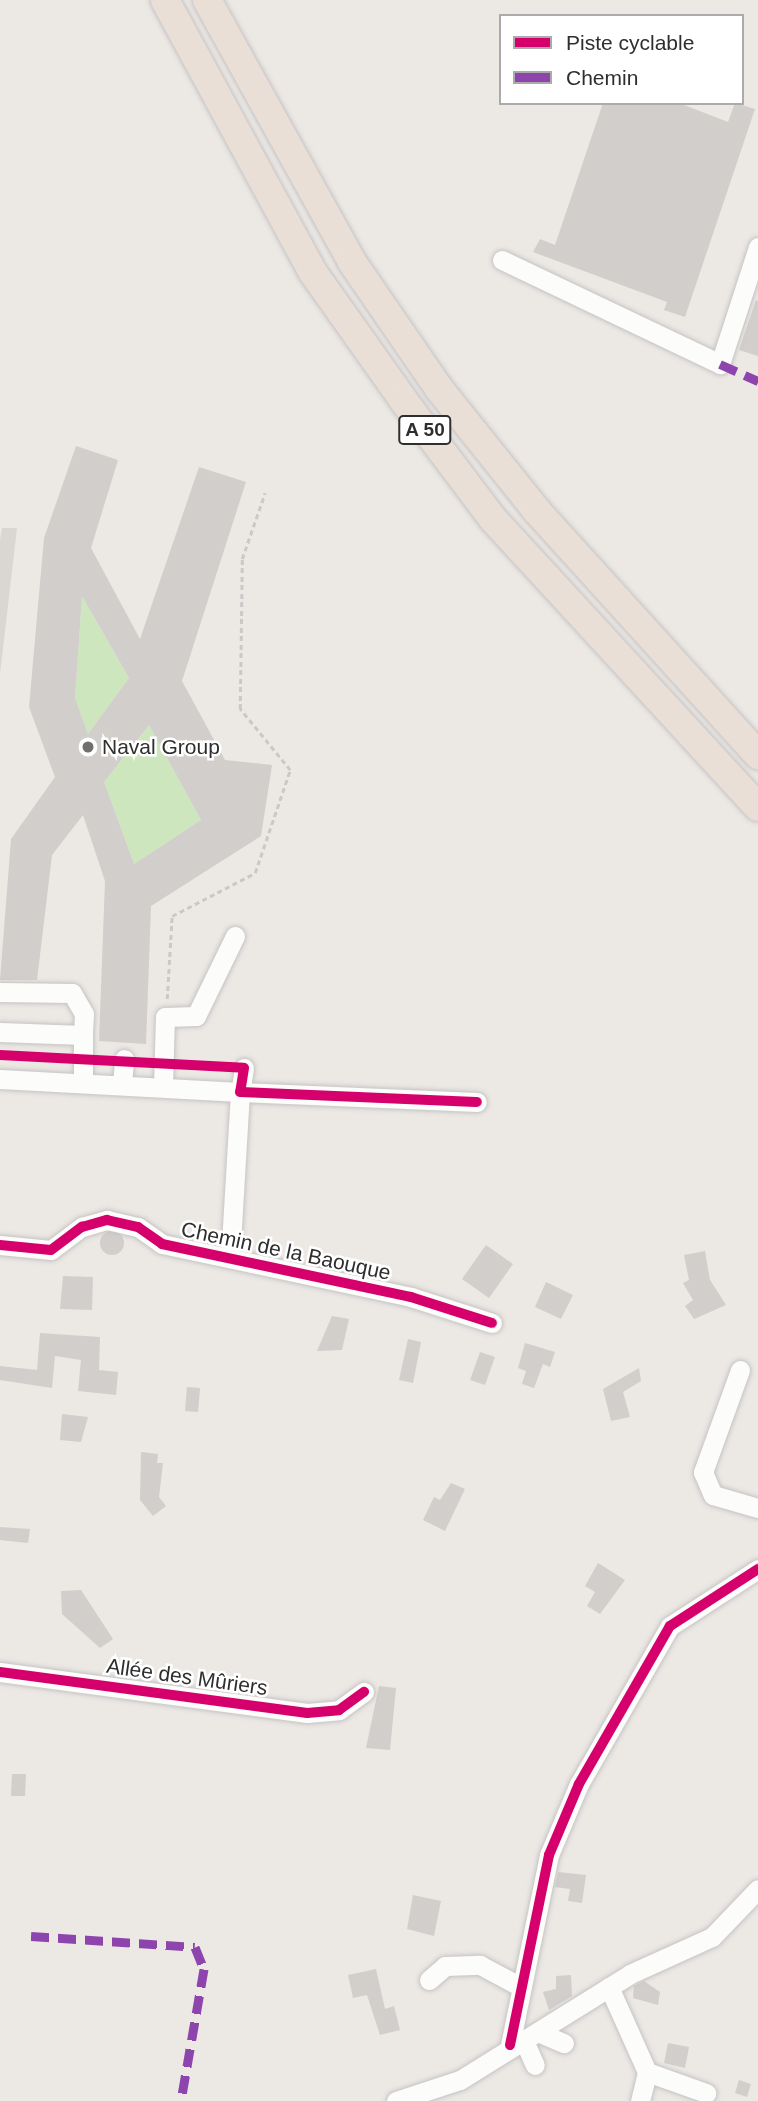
<!DOCTYPE html>
<html>
<head>
<meta charset="utf-8">
<style>
  body { margin:0 }
  #map { position:relative; width:758px; height:2101px; overflow:hidden; background:#ece8e4; font-family:Arial,sans-serif }
  div>[style] { position:absolute }
  [style*='--x'] { left:calc(var(--x)*1px); top:calc(var(--y)*1px); width:calc(var(--w)*1px); rotate:calc(var(--a)*1deg) }
  .green>* { inset:0; background:#cee6be }
  .plaza>* { inset:0; background:#dad6d2 }
  .building>* { inset:0; background:#d1cecb }
  .round { border-radius:50% }
  .path>* { height:2.5px; margin-top:-1.25px; transform-origin:0; background:repeating-linear-gradient(90deg,#c9c9c8 0 5px,transparent 0 8.5px) }
  .roads { filter:drop-shadow(0 0 2px #c5c4c5) drop-shadow(0 0 2px #c5c4c5) }
  .minor>* { height:19px; margin:-9.5px; padding:0 9.5px; transform-origin:9.5px; border-radius:9.5px; background:#fcfcfb }
  .highway>* { height:28px; margin:-14px; padding:0 14px; transform-origin:14px; border-radius:14px; background:#eadfd6 }
  .quiet>* { height:9px; margin-top:-4.5px; transform-origin:0; background:repeating-linear-gradient(90deg,#8e44ad 0 18px,transparent 0 27px) }
  .cycleway>* { height:10px; margin:-5px; padding:0 5px; transform-origin:5px; border-radius:5px; background:#d6006c }
  .dots>* { width:19px; height:19px; translate:-50% -50%; box-sizing:border-box; border:4px solid #fff; border-radius:50% }
  span { translate:-50% -50%; white-space:nowrap; text-align:center; line-height:1.15; -webkit-text-stroke:5px #fff; paint-order:stroke }
  .shield-label span { padding:2px 5px; background:#fff; border:2px solid; border-radius:5px; -webkit-text-stroke-width:0 }
  .shield-label { font-size:19px; color:#2e2e2e; font-weight:700 }
  .poi-label { font-size:21px; color:#2e2e2e }
  .left { translate:0 -50%; text-align:left }
  .street-label { font-size:21px; color:#2e2e2e }
  .legend { position:absolute; left:499px; top:14px; width:245px; height:91px; box-sizing:border-box; background:#fff; border:2px solid #ababab; margin:0; padding:9px 12px; list-style:none; font-size:21px; color:#2e2e2e }
  .legend li { display:flex; align-items:center; gap:14px; height:35px }
  .legend b { width:35px; border:2px solid #ababab }
</style>
</head>
<body>
<div id="map">
  <div class="green">
    <div style="clip-path:polygon(82px 596px,129px 678px,88px 734px,75px 698px)"></div>
    <div style="clip-path:polygon(149px 725px,201px 820px,134px 864px,104px 782px)"></div>
  </div>
  <div class="plaza">
    <div style="clip-path:polygon(2px 528px,17px 528px,0 674px,0 540px)"></div>
  </div>
  <div class="building">
    <div style="clip-path:polygon(603px 103px,679px 103px,728px 122px,735px 103px,755px 109px,685px 317px,664px 310px,667px 302px,533px 252px,540px 239px,555px 245px)"></div>
    <div style="clip-path:polygon(756px 300px,758px 301px,758px 356px,739px 350px)"></div>
    <div style="clip-path:polygon(evenodd,76px 446px,118px 460px,91px 548px,140px 639px,199px 467px,246px 482px,182px 681px,225px 760px,272px 765px,261px 836px,151px 906px,146px 1044px,99px 1041px,105px 881px,83px 815px,52px 855px,37px 980px,0 980px,11px 839px,55px 777px,29px 707px,44px 538px,76px 446px,82px 596px,129px 678px,88px 734px,75px 698px,82px 596px,76px 446px,149px 725px,201px 820px,134px 864px,104px 782px,149px 725px)"></div>
    <div class="round" style="left:100px;top:1231px;width:24px;height:24px"></div>
    <div style="clip-path:polygon(486px 1245px,513px 1264px,489px 1298px,462px 1279px)"></div>
    <div style="clip-path:polygon(705px 1251px,710px 1280px,726px 1305px,694px 1319px,685px 1306px,693px 1300px,683px 1283px,689px 1280px,684px 1255px)"></div>
    <div style="clip-path:polygon(63px 1276px,93px 1277px,92px 1310px,60px 1309px)"></div>
    <div style="clip-path:polygon(546px 1282px,573px 1295px,561px 1319px,535px 1307px)"></div>
    <div style="clip-path:polygon(332px 1316px,349px 1319px,342px 1350px,317px 1351px)"></div>
    <div style="clip-path:polygon(40px 1333px,100px 1337px,99px 1370px,118px 1372px,116px 1395px,78px 1391px,81px 1360px,55px 1356px,52px 1388px,0 1380px,0 1366px,37px 1370px)"></div>
    <div style="clip-path:polygon(408px 1339px,421px 1342px,413px 1383px,399px 1380px)"></div>
    <div style="clip-path:polygon(525px 1343px,555px 1352px,550px 1367px,543px 1364px,534px 1388px,522px 1384px,526px 1371px,518px 1368px)"></div>
    <div style="clip-path:polygon(480px 1352px,495px 1357px,485px 1385px,470px 1380px)"></div>
    <div style="clip-path:polygon(639px 1368px,641px 1381px,623px 1392px,630px 1417px,611px 1421px,603px 1389px)"></div>
    <div style="clip-path:polygon(187px 1387px,200px 1388px,198px 1412px,185px 1411px)"></div>
    <div style="clip-path:polygon(62px 1414px,88px 1417px,81px 1442px,60px 1440px)"></div>
    <div style="clip-path:polygon(141px 1452px,158px 1454px,157px 1463px,163px 1463px,159px 1497px,166px 1506px,153px 1516px,140px 1500px)"></div>
    <div style="clip-path:polygon(451px 1483px,465px 1489px,445px 1531px,423px 1520px,434px 1497px,440px 1500px)"></div>
    <div style="clip-path:polygon(0 1527px,30px 1529px,28px 1543px,0 1540px)"></div>
    <div style="clip-path:polygon(598px 1563px,625px 1580px,600px 1614px,587px 1606px,595px 1592px,585px 1586px)"></div>
    <div style="clip-path:polygon(81px 1590px,113px 1639px,100px 1648px,62px 1614px,61px 1591px)"></div>
    <div style="clip-path:polygon(379px 1686px,396px 1688px,390px 1750px,366px 1748px)"></div>
    <div style="clip-path:polygon(12px 1774px,26px 1774px,25px 1796px,11px 1796px)"></div>
    <div style="clip-path:polygon(558px 1872px,586px 1875px,582px 1903px,568px 1901px,570px 1889px,555px 1887px)"></div>
    <div style="clip-path:polygon(413px 1895px,441px 1901px,434px 1936px,407px 1929px)"></div>
    <div style="clip-path:polygon(376px 1969px,385px 2009px,394px 2006px,400px 2030px,380px 2035px,367px 1995px,353px 1998px,348px 1975px)"></div>
    <div style="clip-path:polygon(571px 1975px,572px 1996px,549px 2010px,543px 1992px,556px 1989px,556px 1976px)"></div>
    <div style="clip-path:polygon(644px 1981px,660px 1992px,658px 2005px,633px 1998px,634px 1986px)"></div>
    <div style="clip-path:polygon(668px 2043px,689px 2047px,685px 2068px,664px 2063px)"></div>
    <div style="clip-path:polygon(739px 2080px,751px 2084px,747px 2097px,735px 2093px)"></div>
  </div>
  <div class="path">
    <div style="--x:167;--y:999;--w:83;--a:-86.6"></div>
    <div style="--x:172;--y:916;--w:93;--a:-27.4"></div>
    <div style="--x:255;--y:873;--w:109;--a:-71.2"></div>
    <div style="--x:290;--y:770;--w:79;--a:-129.3"></div>
    <div style="--x:240;--y:709;--w:150;--a:-89.2"></div>
    <div style="--x:242;--y:559;--w:70;--a:-70.8"></div>
  </div>
  <div class="roads">
    <div class="minor">
      <div style="--x:502;--y:260;--w:242;--a:25.5"></div>
      <div style="--x:720;--y:364;--w:123;--a:-72"></div>
      <div style="--x:0;--y:992;--w:72;--a:0.8"></div>
      <div style="--x:72;--y:993;--w:24;--a:60"></div>
      <div style="--x:84;--y:1014;--w:21;--a:93"></div>
      <div style="--x:0;--y:1032;--w:83;--a:2.1"></div>
      <div style="--x:83;--y:1035;--w:48;--a:90"></div>
      <div style="--x:244;--y:1068;--w:24;--a:99"></div>
      <div style="--x:240;--y:1092;--w:237;--a:2.4"></div>
      <div style="--x:0;--y:1079;--w:240;--a:3.1"></div>
      <div style="--x:240;--y:1092;--w:166;--a:93.4"></div>
      <div style="--x:122;--y:1084;--w:25;--a:-85"></div>
      <div style="--x:163;--y:1087;--w:70;--a:-88.4"></div>
      <div style="--x:165;--y:1017;--w:31;--a:-2"></div>
      <div style="--x:196;--y:1016;--w:89;--a:-64"></div>
      <div style="--x:0;--y:1245;--w:51;--a:5.6"></div>
      <div style="--x:51;--y:1250;--w:39;--a:-37"></div>
      <div style="--x:82;--y:1227;--w:26;--a:-16"></div>
      <div style="--x:107;--y:1220;--w:32;--a:13"></div>
      <div style="--x:138;--y:1227;--w:29;--a:35"></div>
      <div style="--x:162;--y:1244;--w:255;--a:12"></div>
      <div style="--x:411;--y:1297;--w:85;--a:17.8"></div>
      <div style="--x:740;--y:1370;--w:109;--a:109.9"></div>
      <div style="--x:703;--y:1472;--w:25;--a:67"></div>
      <div style="--x:713;--y:1495;--w:47;--a:16.1"></div>
      <div style="--x:0;--y:1672;--w:310;--a:7.6"></div>
      <div style="--x:307;--y:1713;--w:32;--a:-5"></div>
      <div style="--x:339;--y:1710;--w:31;--a:-36"></div>
      <div style="--x:429;--y:1980;--w:21;--a:-41"></div>
      <div style="--x:445;--y:1966;--w:35;--a:-2"></div>
      <div style="--x:480;--y:1965;--w:47;--a:28.2"></div>
      <div style="--x:609;--y:1987;--w:93;--a:65.9"></div>
      <div style="--x:647;--y:2072;--w:63;--a:19.6"></div>
      <div style="--x:540;--y:2033;--w:26;--a:23"></div>
      <div style="--x:525;--y:2043;--w:24;--a:66"></div>
      <div style="--x:510;--y:2045;--w:194;--a:-78.4"></div>
      <div style="--x:549;--y:1855;--w:77;--a:-67.1"></div>
      <div style="--x:579;--y:1784;--w:182;--a:-60.1"></div>
      <div style="--x:670;--y:1626;--w:105;--a:-32.9"></div>
      <div style="--x:396;--y:2101;--w:67;--a:-18.2"></div>
      <div style="--x:460;--y:2080;--w:200;--a:-31.9"></div>
      <div style="--x:630;--y:1974;--w:90;--a:-24.3"></div>
      <div style="--x:712;--y:1937;--w:66;--a:-46.2"></div>
      <div style="--x:640;--y:2101;--w:30;--a:-76"></div>
    </div>
    <div class="highway">
      <div style="--x:165;--y:0;--w:308;--a:61.5"></div>
      <div style="--x:312;--y:271;--w:159;--a:54.7"></div>
      <div style="--x:404;--y:401;--w:148;--a:53"></div>
      <div style="--x:493;--y:519;--w:391;--a:47.4"></div>
      <div style="--x:207;--y:0;--w:299;--a:61"></div>
      <div style="--x:352;--y:262;--w:155;--a:55.5"></div>
      <div style="--x:440;--y:390;--w:154;--a:51.3"></div>
      <div style="--x:536;--y:510;--w:331;--a:47.8"></div>
    </div>
  </div>
  <div class="quiet">
    <div style="--x:720;--y:364;--w:42;--a:24.1"></div>
    <div style="--x:31;--y:1936;--w:164;--a:3.8"></div>
    <div style="--x:195;--y:1947;--w:24;--a:68"></div>
    <div style="--x:204;--y:1969;--w:134;--a:99.9"></div>
  </div>
  <div class="cycleway">
    <div style="--x:0;--y:1055;--w:244;--a:3"></div>
    <div style="--x:244;--y:1068;--w:24;--a:99"></div>
    <div style="--x:240;--y:1092;--w:237;--a:2.4"></div>
    <div style="--x:0;--y:1245;--w:51;--a:5.6"></div>
    <div style="--x:51;--y:1250;--w:39;--a:-37"></div>
    <div style="--x:82;--y:1227;--w:26;--a:-16"></div>
    <div style="--x:107;--y:1220;--w:32;--a:13"></div>
    <div style="--x:138;--y:1227;--w:29;--a:35"></div>
    <div style="--x:162;--y:1244;--w:255;--a:12"></div>
    <div style="--x:411;--y:1297;--w:85;--a:17.8"></div>
    <div style="--x:0;--y:1672;--w:310;--a:7.6"></div>
    <div style="--x:307;--y:1713;--w:32;--a:-5"></div>
    <div style="--x:339;--y:1710;--w:31;--a:-36"></div>
    <div style="--x:510;--y:2045;--w:194;--a:-78.4"></div>
    <div style="--x:549;--y:1855;--w:77;--a:-67.1"></div>
    <div style="--x:579;--y:1784;--w:182;--a:-60.1"></div>
    <div style="--x:670;--y:1626;--w:105;--a:-32.9"></div>
  </div>
  <div class="dots">
    <div style="left:88px;top:747px;background:#706f6e"></div>
  </div>
  <div class="shield-label">
    <span style="left:425px;top:430px">A 50</span>
  </div>
  <div class="poi-label">
    <span class="left" style="left:102px;top:747px">Naval Group</span>
  </div>
  <div class="street-label">
    <span style="left:286px;top:1251px;rotate:12deg">Chemin de la Baouque</span>
    <span style="left:187px;top:1677px;rotate:8deg">Allée des Mûriers</span>
  </div>
  <ul class="legend">
  <li><b style="height:9px;background:#d6006c"></b>Piste cyclable</li>
  <li><b style="height:9px;background:#8e44ad"></b>Chemin</li>
  </ul>
</div>
</body>
</html>
